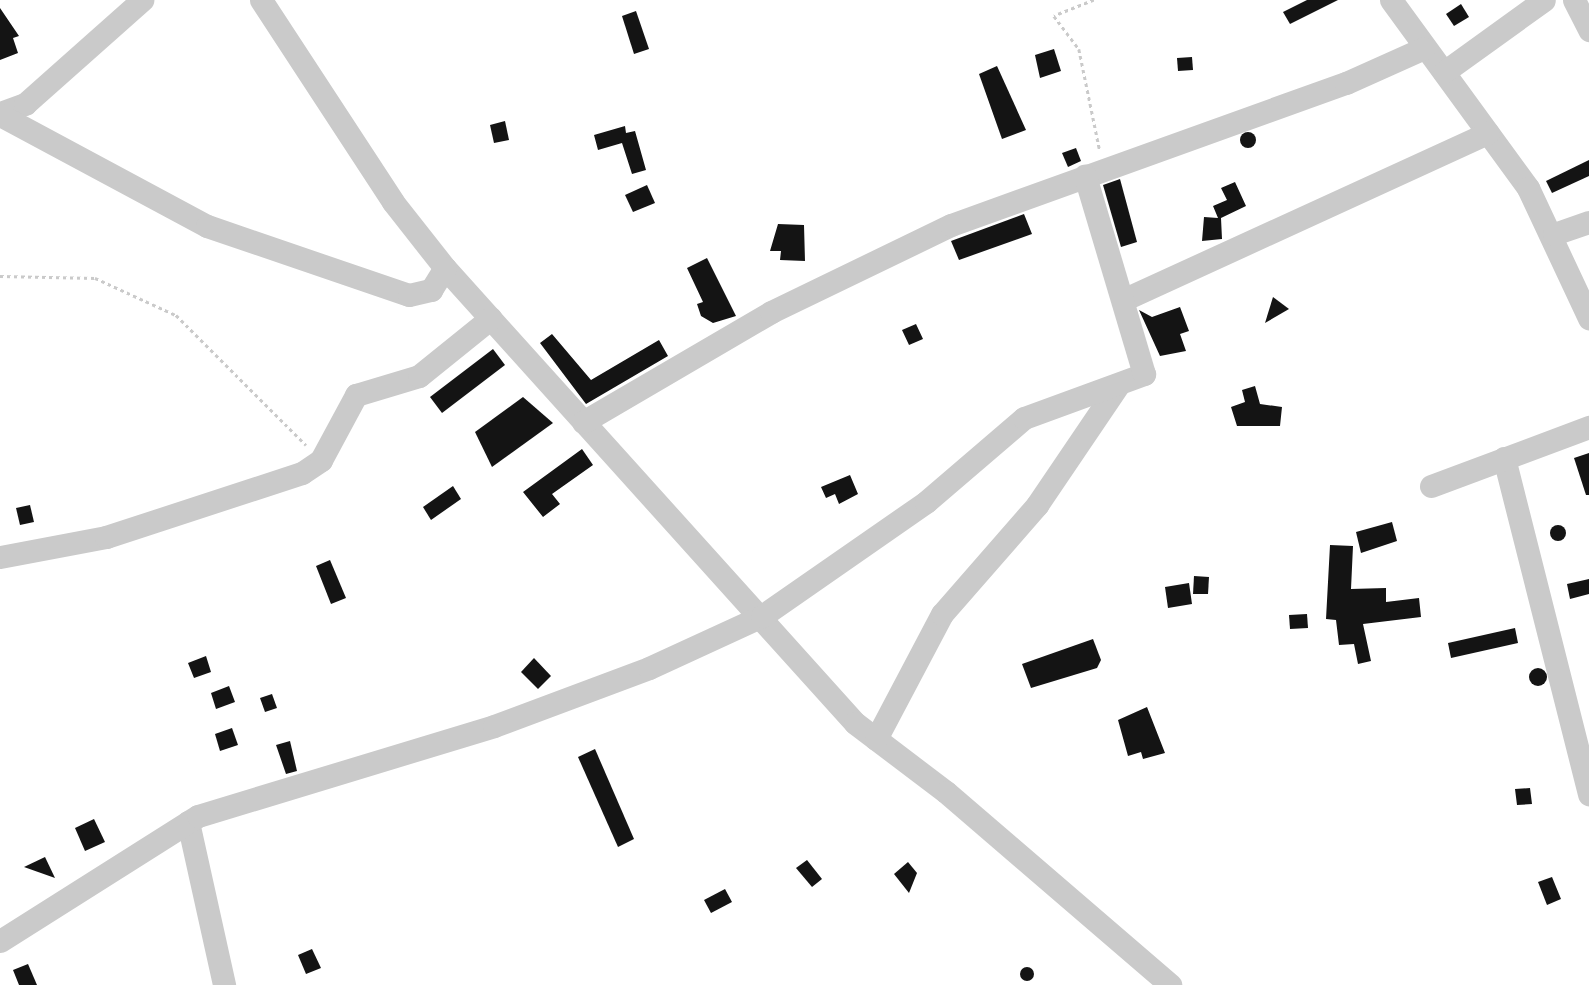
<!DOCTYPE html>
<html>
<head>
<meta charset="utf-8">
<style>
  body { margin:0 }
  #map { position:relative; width:1589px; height:985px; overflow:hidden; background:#fff; font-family:"Roboto Condensed",sans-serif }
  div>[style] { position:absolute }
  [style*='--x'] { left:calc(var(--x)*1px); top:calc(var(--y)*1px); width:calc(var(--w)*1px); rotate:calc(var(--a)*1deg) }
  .building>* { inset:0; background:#141414 }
  .round { border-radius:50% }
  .path>* { height:2.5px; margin-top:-1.25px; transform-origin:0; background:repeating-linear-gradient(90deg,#cacaca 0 3.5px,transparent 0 7px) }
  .minor>* { height:23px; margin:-11.5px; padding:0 11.5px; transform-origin:11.5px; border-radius:11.5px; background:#cacaca }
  span { translate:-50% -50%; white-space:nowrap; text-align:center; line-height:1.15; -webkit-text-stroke:7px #fff; paint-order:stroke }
</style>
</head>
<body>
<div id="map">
  <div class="building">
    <div style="clip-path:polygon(1307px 0,1338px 0,1290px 24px,1283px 12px)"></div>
    <div style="clip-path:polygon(1461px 4px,1469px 17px,1454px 26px,1446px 14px)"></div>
    <div style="clip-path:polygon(0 8px,19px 36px,13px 38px,18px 53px,0 60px)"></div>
    <div style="clip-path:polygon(636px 11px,649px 49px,634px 54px,622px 16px)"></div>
    <div style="clip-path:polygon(1054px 49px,1061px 71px,1040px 78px,1035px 55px)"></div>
    <div style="clip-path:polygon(1192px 57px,1193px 70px,1178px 71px,1177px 58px)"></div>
    <div style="clip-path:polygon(997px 66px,1026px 130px,1002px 139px,979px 74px)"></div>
    <div style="clip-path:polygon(505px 121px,509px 140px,494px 143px,490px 125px)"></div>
    <div style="clip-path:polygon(625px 126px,626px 133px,635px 131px,646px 170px,632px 174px,622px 143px,598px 150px,594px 135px)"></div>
    <div class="round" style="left:1240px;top:132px;width:16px;height:16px"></div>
    <div style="clip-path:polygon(1076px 148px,1081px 161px,1068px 167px,1062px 153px)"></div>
    <div style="clip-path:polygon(1589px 160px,1589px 176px,1552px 193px,1546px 181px)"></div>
    <div style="clip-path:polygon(1120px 179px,1137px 242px,1121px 247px,1103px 185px)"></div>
    <div style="clip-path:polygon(1235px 182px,1246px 206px,1221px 218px,1222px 239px,1202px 241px,1204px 217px,1218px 218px,1213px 206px,1227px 200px,1221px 188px)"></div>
    <div style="clip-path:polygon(647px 185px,655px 203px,633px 212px,625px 195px)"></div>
    <div style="clip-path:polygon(1024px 214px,1032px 234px,959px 260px,951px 241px)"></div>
    <div style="clip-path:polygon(778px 224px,804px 225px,805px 261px,780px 260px,781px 251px,770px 251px)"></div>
    <div style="clip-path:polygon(707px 258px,736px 316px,713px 323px,701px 316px,697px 304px,703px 302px,687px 268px)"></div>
    <div style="clip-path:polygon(1273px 297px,1289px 309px,1265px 323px)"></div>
    <div style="clip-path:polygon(1180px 307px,1189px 331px,1180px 334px,1186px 351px,1160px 356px,1139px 310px,1152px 317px)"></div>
    <div style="clip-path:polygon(916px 324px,923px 339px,909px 345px,902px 330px)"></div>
    <div style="clip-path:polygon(552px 334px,591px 380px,659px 340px,668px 356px,586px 404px,540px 343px)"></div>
    <div style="clip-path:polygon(493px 349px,505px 365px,442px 413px,430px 397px)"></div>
    <div style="clip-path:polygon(1255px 386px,1260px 404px,1282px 407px,1280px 426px,1237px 426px,1231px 407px,1245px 402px,1242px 390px)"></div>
    <div style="clip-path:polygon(523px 397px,553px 423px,492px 467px,475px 432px)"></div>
    <div style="clip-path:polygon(582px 449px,593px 465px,552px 494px,560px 504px,543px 517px,523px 492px)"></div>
    <div style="clip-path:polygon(1589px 453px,1589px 495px,1586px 495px,1574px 458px)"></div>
    <div style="clip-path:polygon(850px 475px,858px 494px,839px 504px,835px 494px,826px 498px,821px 487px)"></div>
    <div style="clip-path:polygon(453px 486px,461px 499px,431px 520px,423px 507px)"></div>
    <div style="clip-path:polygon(30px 505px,34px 522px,20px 525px,16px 508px)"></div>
    <div style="clip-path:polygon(1392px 522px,1397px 541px,1361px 553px,1356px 532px)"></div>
    <div class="round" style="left:1550px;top:525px;width:16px;height:16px"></div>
    <div style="clip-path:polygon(1330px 545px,1353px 546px,1351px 589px,1386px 588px,1386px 602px,1419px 598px,1421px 617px,1363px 624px,1371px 661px,1358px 664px,1354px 644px,1339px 645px,1336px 620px,1326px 619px)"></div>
    <div style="clip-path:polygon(330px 560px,346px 598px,331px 604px,316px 566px)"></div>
    <div style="clip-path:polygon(1194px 576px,1209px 577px,1208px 594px,1193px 594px)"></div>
    <div style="clip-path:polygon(1589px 579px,1589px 594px,1570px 599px,1567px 584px)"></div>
    <div style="clip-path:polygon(1189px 583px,1192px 604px,1168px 608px,1165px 587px)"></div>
    <div style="clip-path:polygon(1307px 614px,1308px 628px,1290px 629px,1289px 615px)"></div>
    <div style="clip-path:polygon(1515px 628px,1518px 643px,1451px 658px,1448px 643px)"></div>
    <div style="clip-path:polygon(1093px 639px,1101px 660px,1097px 668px,1031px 688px,1022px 664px)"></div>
    <div style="clip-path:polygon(206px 656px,211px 672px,194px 678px,188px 663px)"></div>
    <div style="clip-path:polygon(534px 658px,551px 676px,538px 689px,521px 672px)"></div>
    <div class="round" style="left:1529px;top:668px;width:18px;height:18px"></div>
    <div style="clip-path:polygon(229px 686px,235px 702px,216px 709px,211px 693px)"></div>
    <div style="clip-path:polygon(272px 694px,277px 708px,265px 712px,260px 698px)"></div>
    <div style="clip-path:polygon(1147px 707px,1165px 753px,1143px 759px,1141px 752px,1128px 756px,1118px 720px)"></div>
    <div style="clip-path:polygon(232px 728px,238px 745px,220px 751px,215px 734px)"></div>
    <div style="clip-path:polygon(290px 741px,297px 771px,286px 774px,276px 745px)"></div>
    <div style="clip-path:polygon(595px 749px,634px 839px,618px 847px,578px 757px)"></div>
    <div style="clip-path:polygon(1530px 788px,1532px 804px,1517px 805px,1515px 789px)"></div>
    <div style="clip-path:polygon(94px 819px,105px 842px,85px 851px,75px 828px)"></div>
    <div style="clip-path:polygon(45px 857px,55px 878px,24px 867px)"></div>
    <div style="clip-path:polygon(807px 860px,822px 879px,812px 887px,796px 868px)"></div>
    <div style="clip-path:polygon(908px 862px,917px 873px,909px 893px,894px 874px)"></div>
    <div style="clip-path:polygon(1552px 877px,1561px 899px,1547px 905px,1538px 882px)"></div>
    <div style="clip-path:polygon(725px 889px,732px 902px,711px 913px,704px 900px)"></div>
    <div style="clip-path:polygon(312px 949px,321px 968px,306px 974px,298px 955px)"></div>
    <div style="clip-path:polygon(28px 964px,37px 985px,19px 985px,13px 970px)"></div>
    <div class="round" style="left:1020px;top:967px;width:14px;height:14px"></div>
  </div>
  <div class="path">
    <div style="--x:1094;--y:0;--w:43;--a:158.2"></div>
    <div style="--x:1054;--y:16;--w:41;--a:52.9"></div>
    <div style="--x:1079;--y:49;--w:104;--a:78.4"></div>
    <div style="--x:0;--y:276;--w:95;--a:1.2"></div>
    <div style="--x:95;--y:278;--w:89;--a:24.6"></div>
    <div style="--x:176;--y:315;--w:184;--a:45"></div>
  </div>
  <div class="minor">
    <div style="--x:261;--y:0;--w:241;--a:56.8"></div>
    <div style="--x:393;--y:202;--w:84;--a:51.8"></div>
    <div style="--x:445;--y:268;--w:612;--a:47.98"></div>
    <div style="--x:855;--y:723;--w:114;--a:37.2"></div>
    <div style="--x:946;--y:792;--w:296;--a:40.7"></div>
    <div style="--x:1391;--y:0;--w:233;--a:53.9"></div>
    <div style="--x:1528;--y:188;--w:144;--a:64.9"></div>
    <div style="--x:1574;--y:0;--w:34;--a:63"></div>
    <div style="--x:1444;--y:72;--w:123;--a:-35.8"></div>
    <div style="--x:0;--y:113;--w:27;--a:-20"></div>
    <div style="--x:25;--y:104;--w:157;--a:-41.6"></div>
    <div style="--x:0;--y:115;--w:235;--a:28.2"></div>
    <div style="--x:207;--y:226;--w:213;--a:18.9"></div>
    <div style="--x:409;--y:295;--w:23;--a:-13"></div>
    <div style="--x:431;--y:290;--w:26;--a:-58"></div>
    <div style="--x:1554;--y:234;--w:37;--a:-19"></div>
    <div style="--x:1125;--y:299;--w:399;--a:-24.6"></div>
    <div style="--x:583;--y:422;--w:218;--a:-30.3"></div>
    <div style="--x:771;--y:312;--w:200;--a:-25.8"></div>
    <div style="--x:951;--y:225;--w:420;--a:-19.8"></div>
    <div style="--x:1346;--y:83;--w:85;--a:-24.2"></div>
    <div style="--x:1504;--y:458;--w:347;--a:75.8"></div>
    <div style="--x:1431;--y:486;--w:169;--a:-20.5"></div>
    <div style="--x:0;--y:557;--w:108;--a:-10.7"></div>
    <div style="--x:106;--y:537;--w:206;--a:-18.1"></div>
    <div style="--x:302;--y:473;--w:23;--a:-34"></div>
    <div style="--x:321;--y:460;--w:74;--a:-61.7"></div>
    <div style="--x:356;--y:395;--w:66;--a:-16.8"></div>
    <div style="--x:419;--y:376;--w:92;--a:-38.9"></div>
    <div style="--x:876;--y:739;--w:141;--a:-62.2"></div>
    <div style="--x:942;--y:614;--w:145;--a:-48.9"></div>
    <div style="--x:1037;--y:505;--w:143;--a:-55.9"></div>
    <div style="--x:188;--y:822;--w:167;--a:77.5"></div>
    <div style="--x:0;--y:941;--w:234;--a:-32.3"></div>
    <div style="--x:198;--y:816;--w:309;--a:-16.9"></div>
    <div style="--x:494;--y:726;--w:165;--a:-20.5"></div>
    <div style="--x:649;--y:668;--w:124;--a:-24.7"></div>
    <div style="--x:762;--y:616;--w:200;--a:-34.8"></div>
    <div style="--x:926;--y:502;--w:129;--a:-40.6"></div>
    <div style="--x:1024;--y:418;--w:128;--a:-20.1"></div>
    <div style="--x:1144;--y:374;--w:207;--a:-106.6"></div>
  </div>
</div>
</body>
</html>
